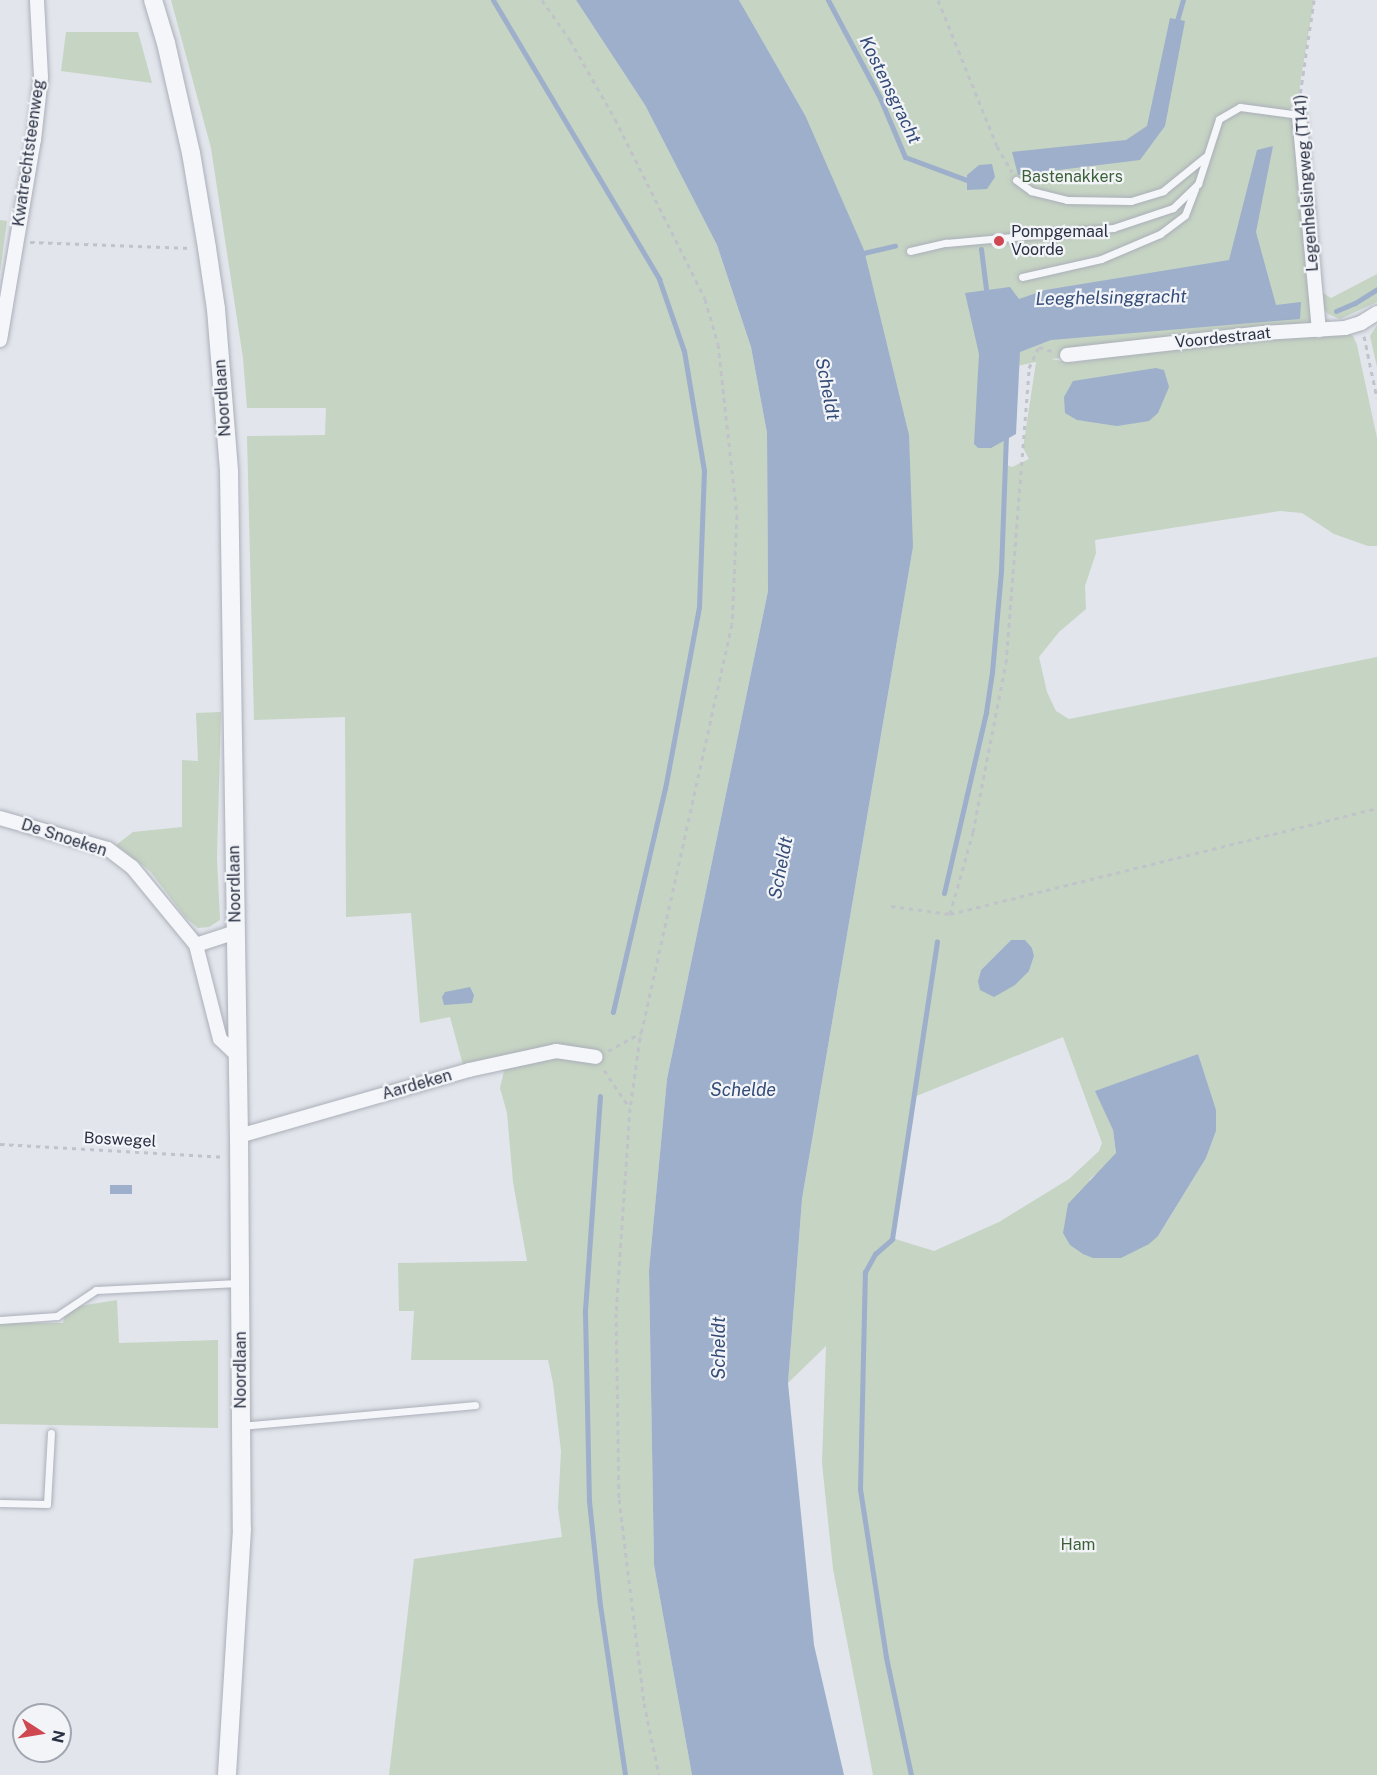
<!DOCTYPE html>
<html>
<head>
<meta charset="utf-8">
<style>
  body { margin:0 }
  #map { position:relative; width:1377px; height:1775px; overflow:hidden; background:#e2e5eb; font-family:"Public Sans",sans-serif }
  div>[style] { position:absolute }
  [style*='--x'] { left:calc(var(--x)*1px); top:calc(var(--y)*1px); width:calc(var(--w)*1px); rotate:calc(var(--a)*1deg) }
  .green>* { inset:0; background:#c6d4c3 }
  .water>* { inset:0; background:#9dafca }
  .stream>* { height:5px; margin:-2.5px; padding:0 2.5px; transform-origin:2.5px; border-radius:2.5px; background:#9dafca }
  .path>* { height:3px; margin-top:-1.5px; transform-origin:0; background:repeating-linear-gradient(90deg,#c0c3ca 0 4.5px,transparent 0 9px) }
  .roads { filter:drop-shadow(0 0 2px #abafb9) drop-shadow(0 0 2px #abafb9) }
  .service>* { height:7px; margin:-3.5px; padding:0 3.5px; transform-origin:3.5px; border-radius:3.5px; background:#f5f6f9 }
  .minor>* { height:14px; margin:-7px; padding:0 7px; transform-origin:7px; border-radius:7px; background:#f5f6f9 }
  .tertiary>* { height:18px; margin:-9px; padding:0 9px; transform-origin:9px; border-radius:9px; background:#f5f6f9 }
  .dots>* { width:16px; height:16px; translate:-50% -50%; box-sizing:border-box; border:3px solid #f2f4f8; border-radius:50% }
  span { translate:-50% -50%; white-space:nowrap; text-align:center; line-height:1.15; -webkit-text-stroke:4.5px #f2f4f8; paint-order:stroke }
  .street-label { font-size:16px; color:#2a3143 }
  .park-label { font-size:16px; color:#3b5f37 }
  .poi-label { font-size:16px; color:#2a3143 }
  .left { translate:0 -50%; text-align:left }
  .water-label { font-size:18px; color:#344c77; font-style:italic }
  .north { position:absolute; left:12px; top:1703px; width:60px; height:60px; box-sizing:border-box; background:#f2f4f8; border:2px solid #a2a6b0; border-radius:50%; rotate:102deg; font-size:16px; font-weight:700; line-height:24px; text-align:center; color:#2a3143 }
  .north::after { content:''; display:block; margin:auto; width:21px; height:27px; background:#cf4750; clip-path:polygon(50% 0,100% 100%,50% 72%,0 100%) }
</style>
</head>
<body>
<div id="map">
  <div class="green">
    <div style="clip-path:polygon(171px 0,576px 0,645px 105px,717px 245px,751px 347px,767px 433px,768px 591px,667px 1079px,649px 1270px,654px 1565px,692px 1775px,389px 1775px,414px 1559px,562px 1537px,558px 1508px,561px 1451px,553px 1383px,548px 1360px,411px 1360px,414px 1311px,399px 1311px,398px 1263px,527px 1261px,513px 1182px,507px 1113px,500px 1088px,504px 1071px,463px 1065px,450px 1017px,420px 1023px,411px 913px,346px 917px,345px 717px,254px 720px,247px 436px,325px 435px,326px 408px,247px 408px,243px 358px,211px 148px)"></div>
    <div style="clip-path:polygon(evenodd,739px 0,1314px 0,1300px 84px,1299px 115px,1319px 330px,1051px 359px,1072px 363px,1186px 345px,1347px 333px,1353px 336px,1357px 345px,1377px 438px,1377px 546px,1368px 546px,1334px 534px,1302px 513px,1280px 511px,1095px 540px,1096px 553px,1085px 586px,1086px 609px,1059px 632px,1039px 657px,1047px 692px,1056px 711px,1069px 719px,1377px 657px,1377px 1775px,873px 1775px,833px 1569px,822px 1463px,826px 1346px,788px 1383px,802px 1199px,913px 547px,805px 115px,739px 0,1036px 362px,1023px 448px,1029px 459px,1012px 467px,1006px 465px,1007px 441px,978px 374px,1036px 362px,739px 0,1169px 387px,1086px 421px,1077px 420px,1169px 387px,739px 0,1011px 940px,1032px 948px,1034px 956px,1029px 971px,978px 981px,981px 970px,1011px 940px,739px 0,1063px 1037px,1102px 1143px,1099px 1151px,1069px 1179px,999px 1222px,934px 1251px,892px 1238px,914px 1097px,1063px 1037px,739px 0,1198px 1054px,1216px 1131px,1206px 1158px,1158px 1236px,1089px 1180px,1106px 1166px,1116px 1153px,1113px 1130px,1096px 1091px,1198px 1054px)"></div>
    <div style="clip-path:polygon(66px 32px,138px 32px,152px 83px,61px 71px)"></div>
    <div style="clip-path:polygon(0 220px,7px 221px,0 272px)"></div>
    <div style="clip-path:polygon(1377px 274px,1377px 302px,1340px 319px,1328px 314px,1323px 308px,1323px 293px,1331px 298px)"></div>
    <div style="clip-path:polygon(1377px 325px,1377px 367px,1370px 336px)"></div>
    <div style="clip-path:polygon(221px 712px,217px 858px,220px 920px,209px 927px,198px 928px,185px 917px,150px 871px,116px 845px,133px 832px,182px 827px,182px 760px,198px 761px,196px 713px)"></div>
    <div style="clip-path:polygon(117px 1300px,119px 1343px,218px 1340px,218px 1428px,0 1424px,0 1323px,63px 1323px,67px 1308px)"></div>
  </div>
  <div class="water">
    <div style="clip-path:polygon(576px 0,739px 0,805px 115px,864px 250px,909px 435px,913px 547px,802px 1199px,788px 1383px,814px 1645px,844px 1775px,692px 1775px,654px 1565px,649px 1270px,667px 1079px,768px 591px,767px 433px,751px 347px,717px 245px,645px 105px)"></div>
    <div style="clip-path:polygon(1170px 18px,1185px 21px,1165px 126px,1140px 160px,1018px 175px,1012px 152px,1126px 140px,1147px 126px)"></div>
    <div style="clip-path:polygon(1273px 146px,1256px 232px,1276px 305px,1301px 302px,1300px 319px,1051px 340px,1020px 352px,1016px 434px,991px 448px,978px 448px,974px 444px,979px 354px,965px 293px,1010px 287px,1019px 299px,1045px 290px,1229px 260px,1257px 150px)"></div>
    <div style="clip-path:polygon(992px 164px,995px 177px,987px 189px,967px 190px,967px 175px,979px 165px)"></div>
    <div style="clip-path:polygon(1156px 368px,1164px 370px,1169px 387px,1158px 413px,1149px 421px,1117px 426px,1077px 420px,1065px 413px,1064px 397px,1073px 381px)"></div>
    <div style="clip-path:polygon(1011px 940px,1025px 940px,1032px 948px,1034px 956px,1029px 971px,1015px 985px,994px 997px,980px 990px,978px 981px,981px 970px)"></div>
    <div style="clip-path:polygon(470px 987px,474px 995px,472px 1003px,444px 1005px,442px 997px,445px 992px)"></div>
    <div style="clip-path:polygon(1198px 1054px,1216px 1110px,1216px 1131px,1206px 1158px,1158px 1236px,1149px 1244px,1121px 1258px,1093px 1258px,1083px 1254px,1070px 1245px,1063px 1233px,1068px 1204px,1116px 1153px,1113px 1130px,1095px 1091px)"></div>
    <div style="clip-path:polygon(110px 1185px,132px 1185px,132px 1194px,110px 1194px)"></div>
  </div>
  <div class="stream">
    <div style="--x:493;--y:0;--w:325;--a:59.2"></div>
    <div style="--x:659;--y:279;--w:76;--a:70.9"></div>
    <div style="--x:684;--y:351;--w:121;--a:80.5"></div>
    <div style="--x:704;--y:470;--w:137;--a:92.1"></div>
    <div style="--x:699;--y:607;--w:184;--a:100.6"></div>
    <div style="--x:665;--y:788;--w:230;--a:103.1"></div>
    <div style="--x:828;--y:0;--w:111;--a:62"></div>
    <div style="--x:880;--y:98;--w:64;--a:67"></div>
    <div style="--x:905;--y:157;--w:72;--a:20.5"></div>
    <div style="--x:1176;--y:24;--w:25;--a:-74"></div>
    <div style="--x:981;--y:249;--w:48;--a:82.9"></div>
    <div style="--x:859;--y:254;--w:37;--a:-13"></div>
    <div style="--x:1336;--y:311;--w:21;--a:-23"></div>
    <div style="--x:1355;--y:303;--w:26;--a:-32"></div>
    <div style="--x:944;--y:893;--w:186;--a:-76.9"></div>
    <div style="--x:986;--y:712;--w:40;--a:-81.5"></div>
    <div style="--x:992;--y:672;--w:101;--a:-84.9"></div>
    <div style="--x:1001;--y:571;--w:136;--a:-87.9"></div>
    <div style="--x:600;--y:1096;--w:217;--a:94"></div>
    <div style="--x:585;--y:1312;--w:189;--a:88.8"></div>
    <div style="--x:589;--y:1501;--w:105;--a:84"></div>
    <div style="--x:600;--y:1605;--w:172;--a:81.6"></div>
    <div style="--x:911;--y:1775;--w:121;--a:-102"></div>
    <div style="--x:886;--y:1657;--w:170;--a:-98.8"></div>
    <div style="--x:860;--y:1489;--w:217;--a:-88.7"></div>
    <div style="--x:865;--y:1272;--w:21;--a:-61"></div>
    <div style="--x:875;--y:1254;--w:23;--a:-41"></div>
    <div style="--x:892;--y:1239;--w:301;--a:-81.4"></div>
  </div>
  <div class="path">
    <div style="--x:542;--y:0;--w:49;--a:55"></div>
    <div style="--x:570;--y:40;--w:91;--a:60.3"></div>
    <div style="--x:615;--y:119;--w:201;--a:63.4"></div>
    <div style="--x:705;--y:299;--w:47;--a:73.9"></div>
    <div style="--x:718;--y:344;--w:172;--a:83.7"></div>
    <div style="--x:737;--y:515;--w:109;--a:92.6"></div>
    <div style="--x:732;--y:624;--w:424;--a:102.5"></div>
    <div style="--x:640;--y:1038;--w:71;--a:98.1"></div>
    <div style="--x:630;--y:1108;--w:205;--a:93.9"></div>
    <div style="--x:616;--y:1313;--w:186;--a:89.1"></div>
    <div style="--x:619;--y:1499;--w:206;--a:83"></div>
    <div style="--x:644;--y:1703;--w:74;--a:78.2"></div>
    <div style="--x:938;--y:0;--w:157;--a:68"></div>
    <div style="--x:997;--y:146;--w:30;--a:60"></div>
    <div style="--x:1299;--y:102;--w:103;--a:-81.6"></div>
    <div style="--x:30;--y:242;--w:161;--a:2.1"></div>
    <div style="--x:1364;--y:336;--w:63;--a:78.2"></div>
    <div style="--x:891;--y:906;--w:60;--a:7.7"></div>
    <div style="--x:950;--y:914;--w:440;--a:-13.9"></div>
    <div style="--x:950;--y:914;--w:85;--a:-74.3"></div>
    <div style="--x:973;--y:832;--w:172;--a:-79"></div>
    <div style="--x:1006;--y:663;--w:296;--a:-85.5"></div>
    <div style="--x:1029;--y:368;--w:23;--a:-65"></div>
    <div style="--x:1039;--y:347;--w:14;--a:17"></div>
    <div style="--x:608;--y:1051;--w:38;--a:-29"></div>
    <div style="--x:604;--y:1070;--w:45;--a:56"></div>
    <div style="--x:0;--y:1144;--w:223;--a:3.3"></div>
  </div>
  <div class="roads">
    <div class="service">
      <div style="--x:1016;--y:180;--w:19;--a:36"></div>
      <div style="--x:1031;--y:191;--w:37;--a:14"></div>
      <div style="--x:1067;--y:200;--w:64;--a:0.9"></div>
      <div style="--x:1131;--y:201;--w:34;--a:-17"></div>
      <div style="--x:1163;--y:191;--w:54;--a:-39"></div>
      <div style="--x:910;--y:251;--w:37;--a:-13"></div>
      <div style="--x:946;--y:243;--w:168;--a:-5.1"></div>
      <div style="--x:1113;--y:228;--w:63;--a:-18.4"></div>
      <div style="--x:1173;--y:208;--w:35;--a:-44"></div>
      <div style="--x:1198;--y:184;--w:68;--a:-72.1"></div>
      <div style="--x:1219;--y:119;--w:24;--a:-30"></div>
      <div style="--x:1240;--y:107;--w:60;--a:7.7"></div>
      <div style="--x:1022;--y:277;--w:81;--a:-12.8"></div>
      <div style="--x:1101;--y:259;--w:64;--a:-23"></div>
      <div style="--x:1160;--y:234;--w:31;--a:-37"></div>
      <div style="--x:1185;--y:215;--w:28;--a:-69"></div>
      <div style="--x:0;--y:1320;--w:57;--a:-4"></div>
      <div style="--x:57;--y:1316;--w:47;--a:-33.7"></div>
      <div style="--x:96;--y:1290;--w:142;--a:-2.8"></div>
      <div style="--x:241;--y:1426;--w:235;--a:-5.1"></div>
      <div style="--x:0;--y:1503;--w:47;--a:1.2"></div>
      <div style="--x:47;--y:1504;--w:71;--a:-86.8"></div>
    </div>
    <div class="minor">
      <div style="--x:1299;--y:115;--w:216;--a:84.7"></div>
      <div style="--x:0;--y:340;--w:203;--a:-80.4"></div>
      <div style="--x:34;--y:140;--w:63;--a:-83.7"></div>
      <div style="--x:41;--y:77;--w:77;--a:-93"></div>
      <div style="--x:1067;--y:355;--w:197;--a:-6.4"></div>
      <div style="--x:1263;--y:333;--w:82;--a:-3.5"></div>
      <div style="--x:1345;--y:328;--w:17;--a:-17"></div>
      <div style="--x:1361;--y:323;--w:19;--a:-32"></div>
      <div style="--x:0;--y:818;--w:112;--a:16"></div>
      <div style="--x:108;--y:849;--w:30;--a:37"></div>
      <div style="--x:132;--y:867;--w:101;--a:50.6"></div>
      <div style="--x:196;--y:945;--w:97;--a:75.7"></div>
      <div style="--x:220;--y:1039;--w:25;--a:43"></div>
      <div style="--x:196;--y:945;--w:42;--a:-18"></div>
      <div style="--x:239;--y:1136;--w:239;--a:-16"></div>
      <div style="--x:469;--y:1070;--w:89;--a:-12.3"></div>
      <div style="--x:556;--y:1051;--w:40;--a:8.5"></div>
    </div>
    <div class="tertiary">
      <div style="--x:153;--y:0;--w:45;--a:73.2"></div>
      <div style="--x:166;--y:43;--w:113;--a:77.2"></div>
      <div style="--x:191;--y:153;--w:96;--a:80.4"></div>
      <div style="--x:207;--y:248;--w:62;--a:81.6"></div>
      <div style="--x:216;--y:309;--w:164;--a:85.4"></div>
      <div style="--x:229;--y:472;--w:664;--a:89.14"></div>
      <div style="--x:239;--y:1136;--w:393;--a:89.6"></div>
      <div style="--x:242;--y:1529;--w:246;--a:93.5"></div>
    </div>
  </div>
  <div class="dots">
    <div style="left:999px;top:241px;background:#cf4750"></div>
  </div>
  <div class="street-label">
    <span style="left:29px;top:153px;rotate:-82deg">Kwatrechtsteenweg</span>
    <span style="left:1307px;top:183px;rotate:-94deg">Legenhelsingweg (T141)</span>
    <span style="left:1223px;top:338px;rotate:-6deg">Voordestraat</span>
    <span style="left:223px;top:398px;rotate:-94deg">Noordlaan</span>
    <span style="left:64px;top:838px;rotate:18deg">De Snoeken</span>
    <span style="left:235px;top:884px;rotate:-91deg">Noordlaan</span>
    <span style="left:417px;top:1085px;rotate:-16deg">Aardeken</span>
    <span style="left:120px;top:1140px;rotate:3deg">Boswegel</span>
    <span style="left:241px;top:1370px;rotate:-90deg">Noordlaan</span>
  </div>
  <div class="park-label">
    <span style="left:1072px;top:177px">Bastenakkers</span>
    <span style="left:1078px;top:1545px">Ham</span>
  </div>
  <div class="poi-label">
    <span class="left" style="left:1011px;top:241px">Pompgemaal<br>Voorde</span>
  </div>
  <div class="water-label">
    <span style="left:890px;top:90px;rotate:64deg">Kostensgracht</span>
    <span style="left:1111px;top:298px;rotate:-1deg">Leeghelsinggracht</span>
    <span style="left:827px;top:389px;rotate:79deg">Scheldt</span>
    <span style="left:781px;top:868px;rotate:-79deg">Scheldt</span>
    <span style="left:743px;top:1090px">Schelde</span>
    <span style="left:719px;top:1348px;rotate:-90deg">Scheldt</span>
  </div>
  <div class="north">N</div>
</div>
</body>
</html>
